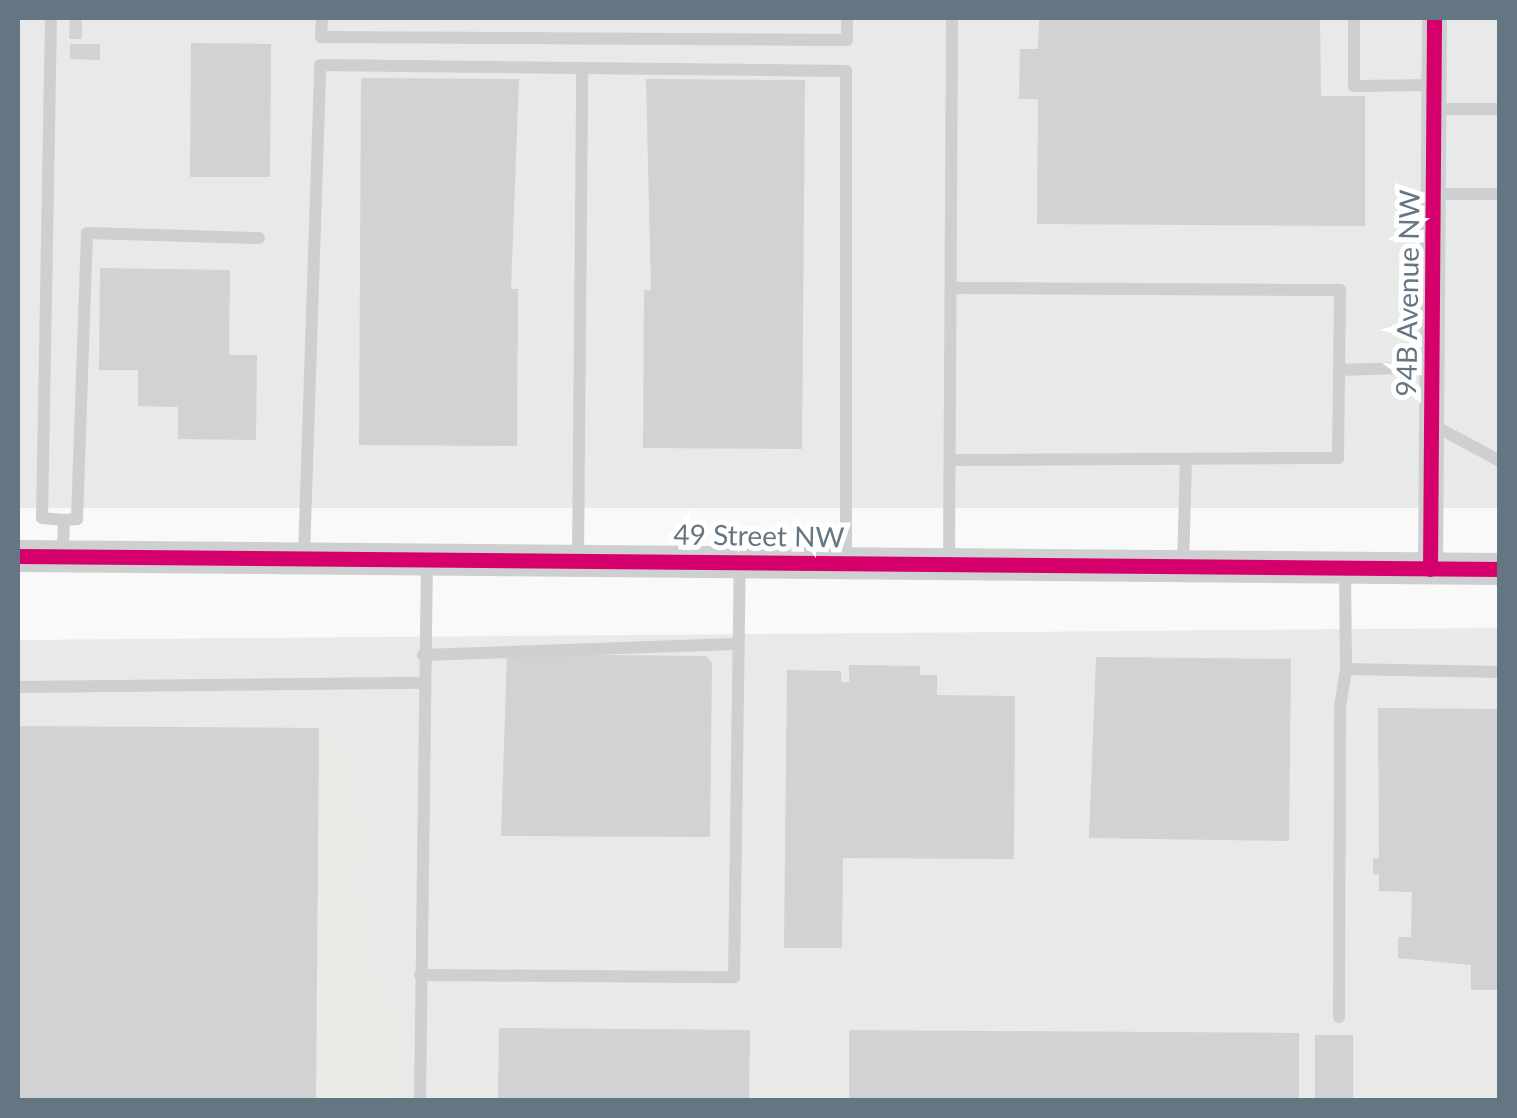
<!DOCTYPE html>
<html>
<head>
<meta charset="utf-8">
<style>
  body { margin:0 }
  #map { position:relative; width:1517px; height:1118px; overflow:hidden; background:#f9f9f9; font-family:Lato,sans-serif }
  div>[style] { position:absolute }
  [style*='--x'] { left:calc(var(--x)*1px); top:calc(var(--y)*1px); width:calc(var(--w)*1px); rotate:calc(var(--a)*1deg) }
  .built>* { inset:0; background:#e8e9e9 }
  .green>* { inset:0; background:#e8ebe6 }
  .building>* { inset:0; background:#d0d2d3 }
  .service>* { height:12px; margin:-6px; padding:0 6px; transform-origin:6px; border-radius:6px; background:#cecfd0 }
  .minor>* { height:25px; margin:-12.5px; padding:0 12.5px; transform-origin:12.5px; border-radius:12.5px; background:#cecfd0 }
  .tertiary>* { height:32px; margin:-16px; padding:0 16px; transform-origin:16px; border-radius:16px; background:#cecfd0 }
  .cycleway>* { height:15px; margin:-7.5px; padding:0 7.5px; transform-origin:7.5px; border-radius:7.5px; background:#d6006c }
  span { translate:-50% -50%; white-space:nowrap; text-align:center; line-height:1.15; -webkit-text-stroke:10px #fff; paint-order:stroke }
  .street-label { font-size:28px; color:#657683 }
  .frame { position:absolute; inset:0; border:20px solid #657683; pointer-events:none }
</style>
</head>
<body>
<div id="map">
  <div class="built">
    <div style="clip-path:polygon(18px 18px,1499px 18px,1499px 508px,18px 508px)"></div>
    <div style="clip-path:polygon(1499px 628px,1499px 1100px,18px 1100px,18px 640px)"></div>
  </div>
  <div class="green">
    <div style="clip-path:polygon(346px 739px,349px 778px,359px 779px,358px 824px,368px 825px,360px 850px,380px 856px,351px 871px,353px 899px,361px 896px,365px 911px,373px 913px,377px 934px,358px 937px,357px 951px,374px 952px,384px 1005px,407px 1011px,408px 1017px,394px 1097px,316px 1100px,321px 740px)"></div>
  </div>
  <div class="building">
    <div style="clip-path:polygon(70px 18px,82px 18px,82px 39px,69px 39px)"></div>
    <div style="clip-path:polygon(1039px 18px,1320px 18px,1321px 96px,1365px 96px,1365px 226px,1037px 224px,1038px 99px,1019px 99px,1020px 49px,1038px 49px)"></div>
    <div style="clip-path:polygon(191px 43px,271px 44px,270px 177px,190px 177px)"></div>
    <div style="clip-path:polygon(70px 44px,100px 44px,100px 60px,70px 59px)"></div>
    <div style="clip-path:polygon(361px 78px,519px 79px,511px 289px,518px 289px,517px 446px,359px 445px)"></div>
    <div style="clip-path:polygon(646px 79px,805px 80px,802px 449px,643px 448px,644px 290px,651px 290px)"></div>
    <div style="clip-path:polygon(100px 268px,230px 270px,229px 355px,257px 355px,256px 440px,178px 439px,178px 407px,138px 406px,138px 370px,99px 370px)"></div>
    <div style="clip-path:polygon(507px 654px,706px 656px,712px 663px,710px 837px,501px 836px)"></div>
    <div style="clip-path:polygon(1096px 657px,1291px 659px,1289px 841px,1089px 838px)"></div>
    <div style="clip-path:polygon(849px 665px,920px 666px,920px 675px,937px 675px,937px 695px,1015px 696px,1014px 859px,843px 858px,842px 948px,784px 948px,787px 670px,841px 671px,841px 682px,849px 682px)"></div>
    <div style="clip-path:polygon(1378px 708px,1500px 709px,1500px 990px,1471px 990px,1471px 965px,1398px 958px,1398px 937px,1411px 937px,1412px 892px,1379px 891px,1379px 874px,1373px 874px,1373px 858px,1379px 858px)"></div>
    <div style="clip-path:polygon(18px 726px,319px 728px,316px 1100px,18px 1100px)"></div>
    <div style="clip-path:polygon(499px 1028px,750px 1030px,749px 1100px,498px 1100px)"></div>
    <div style="clip-path:polygon(849px 1030px,1299px 1033px,1299px 1100px,849px 1100px)"></div>
    <div style="clip-path:polygon(1315px 1035px,1353px 1035px,1353px 1100px,1315px 1100px)"></div>
  </div>
  <div class="service">
    <div style="--x:51;--y:18;--w:500;--a:91.03"></div>
    <div style="--x:42;--y:518;--w:22;--a:5"></div>
    <div style="--x:64;--y:520;--w:34;--a:92"></div>
    <div style="--x:322;--y:18;--w:19;--a:93"></div>
    <div style="--x:321;--y:37;--w:526;--a:0.33"></div>
    <div style="--x:847;--y:40;--w:22;--a:-90"></div>
    <div style="--x:1354;--y:18;--w:68;--a:90"></div>
    <div style="--x:1354;--y:86;--w:80;--a:-0.7"></div>
    <div style="--x:1434;--y:109;--w:66;--a:0"></div>
    <div style="--x:1433;--y:194;--w:67;--a:0"></div>
    <div style="--x:1339;--y:370;--w:92;--a:-1.9"></div>
    <div style="--x:1431;--y:424;--w:78;--a:28.2"></div>
    <div style="--x:950;--y:460;--w:388;--a:-0.3"></div>
    <div style="--x:1338;--y:458;--w:168;--a:-89.3"></div>
    <div style="--x:1340;--y:290;--w:389;--a:-179.7"></div>
    <div style="--x:64;--y:520;--w:13;--a:-4"></div>
    <div style="--x:77;--y:519;--w:286;--a:-88"></div>
    <div style="--x:87;--y:233;--w:172;--a:1.7"></div>
    <div style="--x:304;--y:556;--w:491;--a:-88.1"></div>
    <div style="--x:320;--y:65;--w:526;--a:0.65"></div>
    <div style="--x:846;--y:71;--w:490;--a:90"></div>
    <div style="--x:578;--y:557;--w:488;--a:-89.5"></div>
    <div style="--x:949;--y:562;--w:544;--a:-89.68"></div>
    <div style="--x:1183;--y:566;--w:107;--a:-88.4"></div>
    <div style="--x:1345;--y:570;--w:99;--a:89.4"></div>
    <div style="--x:1346;--y:669;--w:154;--a:1.1"></div>
    <div style="--x:423;--y:655;--w:312;--a:-2"></div>
    <div style="--x:18;--y:687;--w:404;--a:-0.6"></div>
    <div style="--x:420;--y:975;--w:314;--a:0.4"></div>
    <div style="--x:734;--y:977;--w:411;--a:-89.2"></div>
    <div style="--x:1339;--y:1017;--w:310;--a:-89.8"></div>
    <div style="--x:1340;--y:707;--w:38;--a:-81"></div>
    <div style="--x:420;--y:1100;--w:541;--a:-89.26"></div>
  </div>
  <div class="minor">
    <div style="--x:1430;--y:569;--w:551;--a:-89.58"></div>
  </div>
  <div class="tertiary">
    <div style="--x:18;--y:556;--w:1482;--a:0.5"></div>
  </div>
  <div class="cycleway">
    <div style="--x:18;--y:556;--w:1482;--a:0.5"></div>
    <div style="--x:1430;--y:569;--w:551;--a:-89.58"></div>
  </div>
  <div class="street-label">
    <span style="left:1407px;top:293px;rotate:-89deg">94B Avenue NW</span>
    <span style="left:759px;top:535px;rotate:1deg">49 Street NW</span>
  </div>
  <div class="frame"></div>
</div>
</body>
</html>
